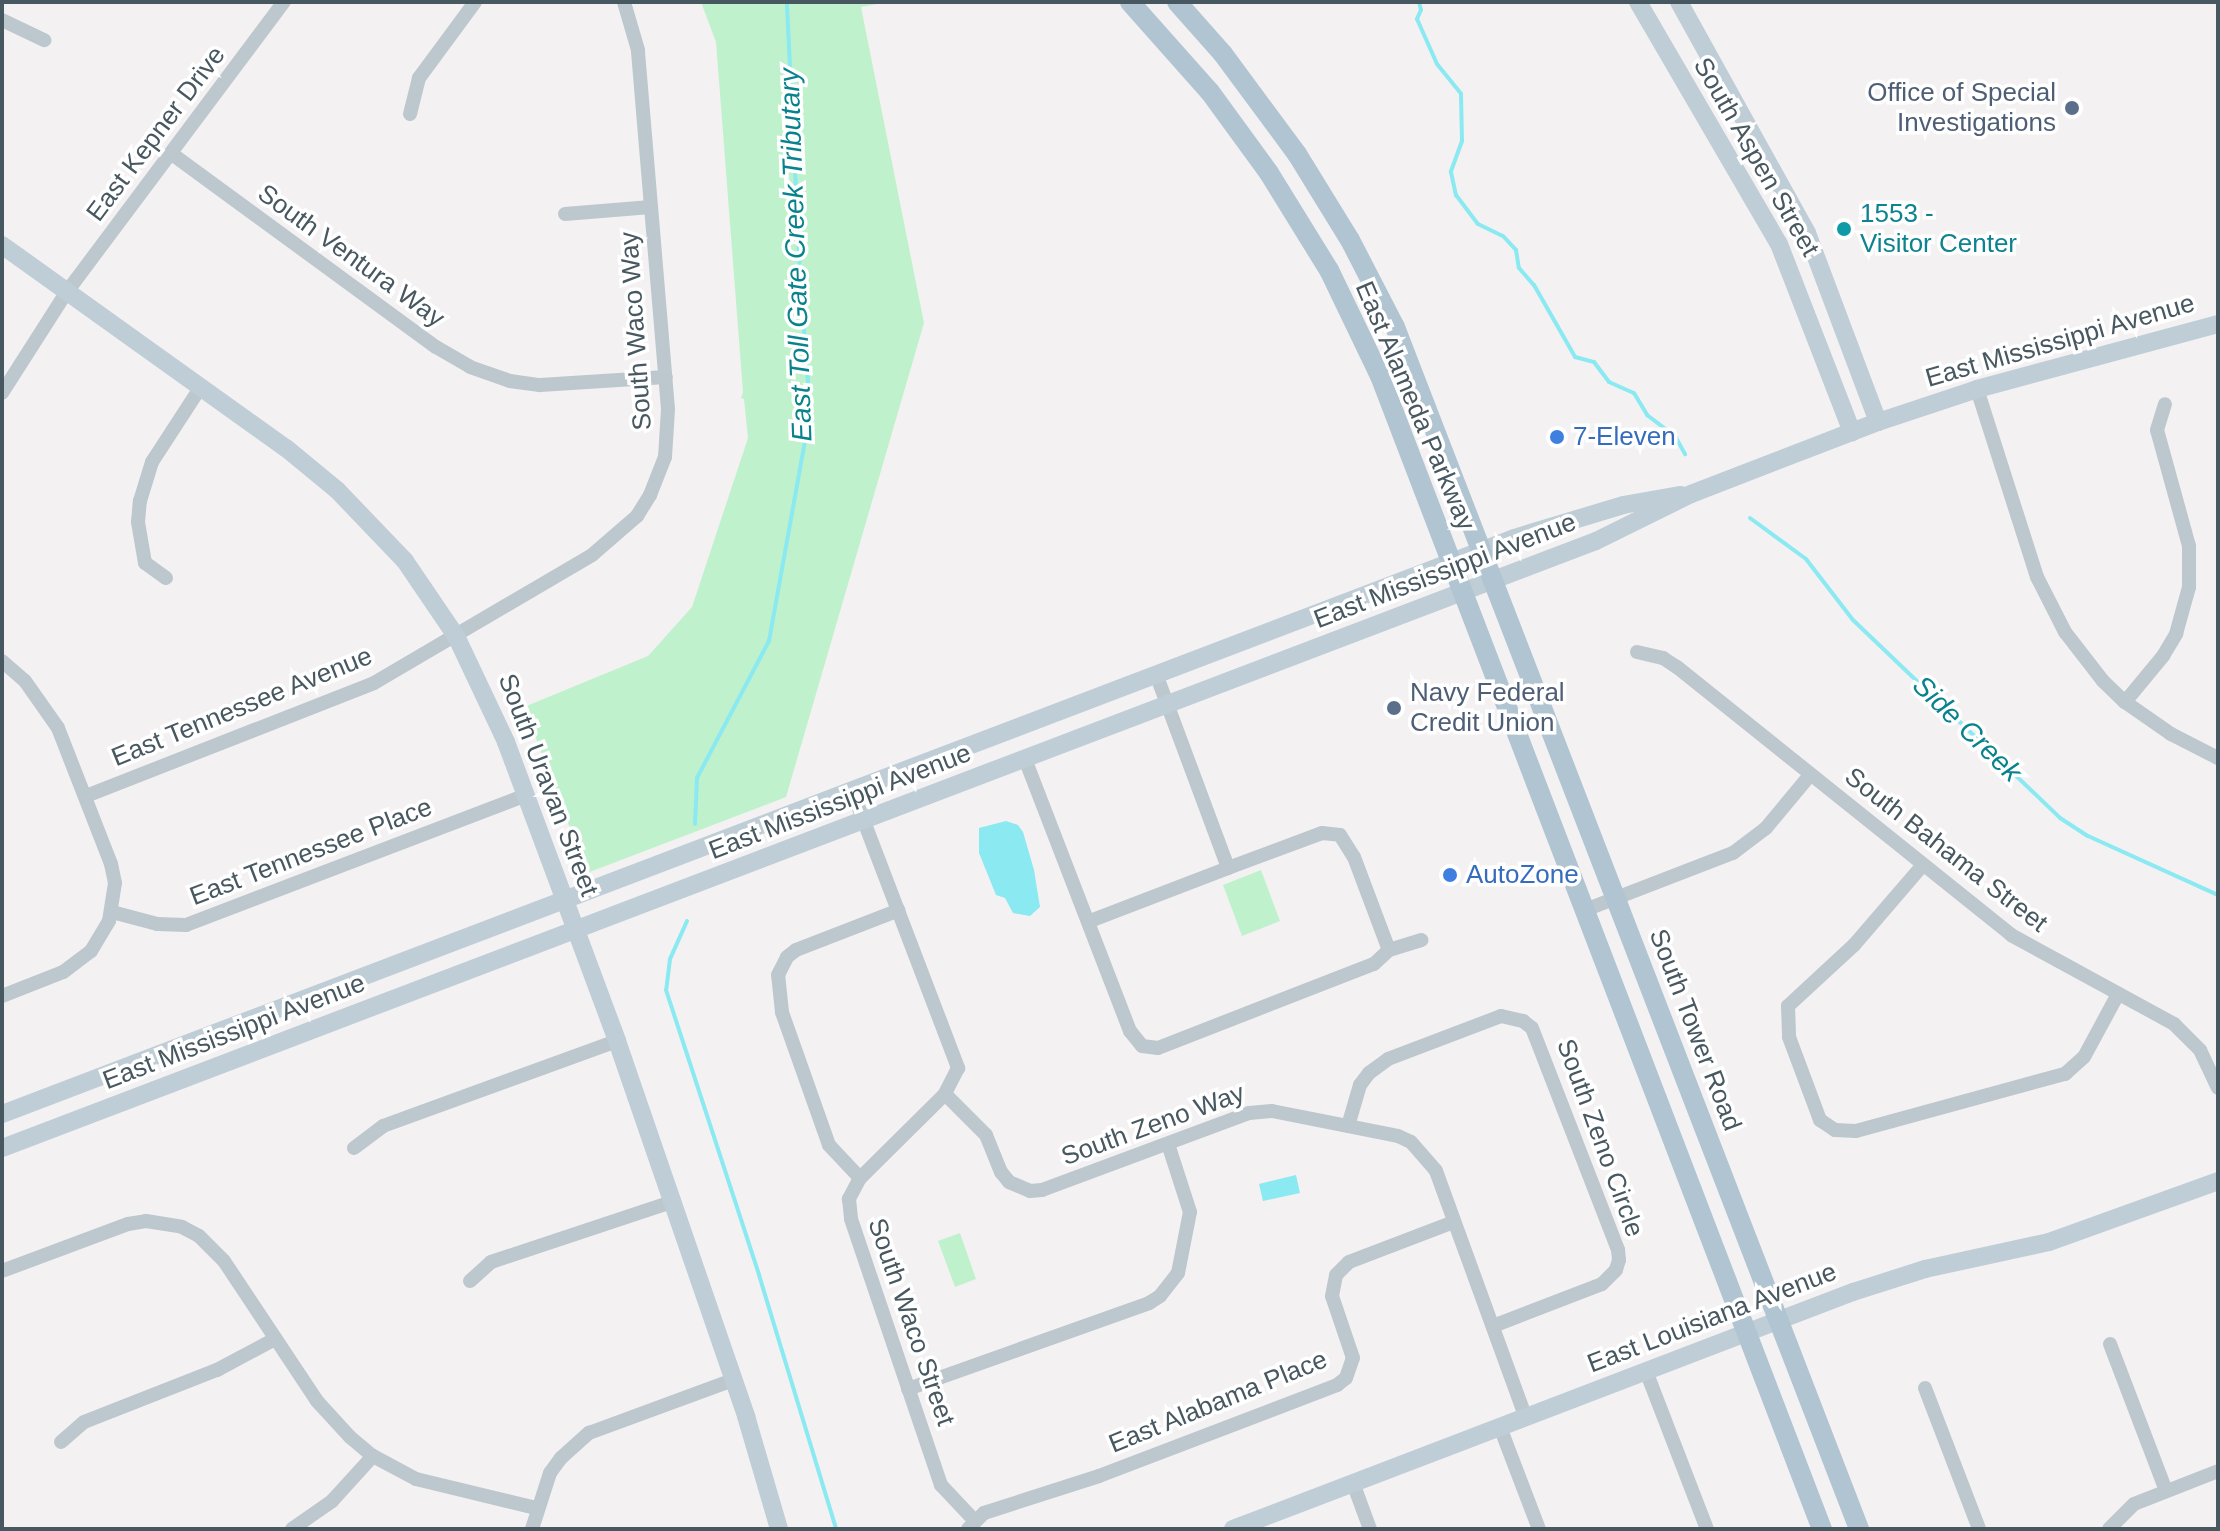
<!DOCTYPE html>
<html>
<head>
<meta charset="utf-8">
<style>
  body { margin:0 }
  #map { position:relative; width:2220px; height:1531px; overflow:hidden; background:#f4f1f2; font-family:Arial,sans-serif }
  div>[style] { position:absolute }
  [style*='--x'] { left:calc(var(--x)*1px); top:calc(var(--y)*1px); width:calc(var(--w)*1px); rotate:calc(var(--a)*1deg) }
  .green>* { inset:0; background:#bff2cc }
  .water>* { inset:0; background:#8ae9f1 }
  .stream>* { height:4px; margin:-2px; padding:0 2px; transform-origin:2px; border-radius:2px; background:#8ae9f1 }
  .street>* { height:14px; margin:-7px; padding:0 7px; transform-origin:7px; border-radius:7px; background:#bcc8ce }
  .secondary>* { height:18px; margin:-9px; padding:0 9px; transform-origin:9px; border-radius:9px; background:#becdd6 }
  .primary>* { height:20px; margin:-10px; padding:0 10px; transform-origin:10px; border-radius:10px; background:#b0c5d1 }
  .dots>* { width:22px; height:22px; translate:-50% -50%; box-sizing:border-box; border:4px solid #fff; border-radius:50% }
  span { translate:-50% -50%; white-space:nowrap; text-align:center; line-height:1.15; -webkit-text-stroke:7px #fff; paint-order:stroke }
  .service-label { font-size:26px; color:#4e5e75 }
  .right { translate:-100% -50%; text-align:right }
  .left { translate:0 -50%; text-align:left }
  .street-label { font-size:26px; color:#485860 }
  .culture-label { font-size:26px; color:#0d838f }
  .shop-label { font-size:26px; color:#366cbe }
  .water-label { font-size:28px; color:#08828d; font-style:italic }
  .frame { position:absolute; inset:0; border:4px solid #485860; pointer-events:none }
</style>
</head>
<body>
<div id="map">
  <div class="green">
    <div style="clip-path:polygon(701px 2px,888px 2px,861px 7px,924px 323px,786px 797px,587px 873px,524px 707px,648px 656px,692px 607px,748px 438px,744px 399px,741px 398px,743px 392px,716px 42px)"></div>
    <div style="clip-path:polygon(1261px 870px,1280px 921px,1242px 936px,1223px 885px)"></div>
    <div style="clip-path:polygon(960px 1233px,976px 1279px,955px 1287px,938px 1241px)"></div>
  </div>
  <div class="water">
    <div style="clip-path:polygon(1006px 821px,1018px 825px,1023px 832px,1034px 870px,1040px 907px,1030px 916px,1013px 913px,1005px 898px,996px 895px,979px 853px,979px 828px)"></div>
    <div style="clip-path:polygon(1296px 1175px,1300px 1193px,1263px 1201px,1259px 1184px)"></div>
  </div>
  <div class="stream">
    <div style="--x:1419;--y:2;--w:8;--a:76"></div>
    <div style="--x:1421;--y:10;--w:10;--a:114"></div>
    <div style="--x:1417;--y:19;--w:49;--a:66"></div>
    <div style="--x:1437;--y:64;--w:38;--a:51"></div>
    <div style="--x:1461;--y:94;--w:47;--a:88.8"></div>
    <div style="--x:1462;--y:141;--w:33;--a:110"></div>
    <div style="--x:1451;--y:172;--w:24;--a:78"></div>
    <div style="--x:1456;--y:195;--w:36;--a:53"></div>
    <div style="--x:1478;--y:224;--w:28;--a:26"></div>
    <div style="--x:1503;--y:236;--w:19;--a:47"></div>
    <div style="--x:1516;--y:250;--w:18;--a:81"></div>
    <div style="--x:1519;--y:268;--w:23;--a:49"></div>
    <div style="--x:1534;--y:285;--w:83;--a:60.3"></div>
    <div style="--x:1575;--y:357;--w:20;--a:15"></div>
    <div style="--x:1594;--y:362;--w:25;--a:53"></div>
    <div style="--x:1609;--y:382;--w:27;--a:24"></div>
    <div style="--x:1634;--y:393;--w:26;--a:59"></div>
    <div style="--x:1647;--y:415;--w:35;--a:37"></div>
    <div style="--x:1675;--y:436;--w:21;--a:61"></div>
    <div style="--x:1750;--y:518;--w:69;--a:36.2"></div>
    <div style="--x:1806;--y:559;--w:77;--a:52.4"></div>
    <div style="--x:1853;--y:620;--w:286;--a:43.7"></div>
    <div style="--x:2060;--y:818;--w:33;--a:33"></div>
    <div style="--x:2088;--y:836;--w:143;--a:24.4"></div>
    <div style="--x:695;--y:824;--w:46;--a:-87.5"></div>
    <div style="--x:697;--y:778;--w:155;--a:-62.3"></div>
    <div style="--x:769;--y:641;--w:215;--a:-79.8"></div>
    <div style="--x:807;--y:429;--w:34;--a:-87"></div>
    <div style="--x:809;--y:395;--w:103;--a:-94.4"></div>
    <div style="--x:801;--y:292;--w:290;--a:-92.8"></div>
    <div style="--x:687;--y:921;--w:42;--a:114.1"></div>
    <div style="--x:670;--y:959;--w:31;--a:97"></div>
    <div style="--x:666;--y:990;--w:300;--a:71.9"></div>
    <div style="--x:759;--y:1275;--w:265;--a:73.1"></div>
  </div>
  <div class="street">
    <div style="--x:2;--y:20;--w:47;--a:25.5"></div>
    <div style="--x:410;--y:114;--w:37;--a:-76"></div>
    <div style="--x:419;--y:78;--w:94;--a:-53.6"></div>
    <div style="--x:172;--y:154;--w:327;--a:36.2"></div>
    <div style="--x:436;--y:347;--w:39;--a:30"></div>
    <div style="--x:470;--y:367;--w:42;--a:19.3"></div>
    <div style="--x:510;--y:381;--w:30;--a:8"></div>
    <div style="--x:540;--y:385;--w:126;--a:-3.6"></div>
    <div style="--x:565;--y:214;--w:86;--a:-4.7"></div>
    <div style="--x:1977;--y:389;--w:197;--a:72.3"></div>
    <div style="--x:2037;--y:577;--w:62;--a:63"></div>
    <div style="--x:2065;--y:632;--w:62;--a:52.2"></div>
    <div style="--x:2103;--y:681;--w:30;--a:44"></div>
    <div style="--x:2125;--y:702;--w:56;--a:34.8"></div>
    <div style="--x:2171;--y:734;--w:53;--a:27.1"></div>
    <div style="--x:2;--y:393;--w:119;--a:-57.4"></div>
    <div style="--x:66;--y:293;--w:364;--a:-53.2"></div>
    <div style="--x:166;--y:578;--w:26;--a:-144"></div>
    <div style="--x:145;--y:563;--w:42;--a:-99.7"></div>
    <div style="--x:138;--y:522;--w:21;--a:-85"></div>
    <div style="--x:140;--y:501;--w:41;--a:-72.9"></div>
    <div style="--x:152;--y:462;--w:88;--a:-57"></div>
    <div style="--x:1637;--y:652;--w:27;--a:13"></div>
    <div style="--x:1663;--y:658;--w:17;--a:33"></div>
    <div style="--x:1677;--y:667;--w:428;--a:38.7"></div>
    <div style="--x:2011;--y:935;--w:186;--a:28.6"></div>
    <div style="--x:2174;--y:1024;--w:37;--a:45"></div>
    <div style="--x:2200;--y:1050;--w:42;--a:64.7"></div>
    <div style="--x:2;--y:661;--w:30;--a:41"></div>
    <div style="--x:25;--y:681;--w:57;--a:54.9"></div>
    <div style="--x:58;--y:728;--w:146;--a:68.7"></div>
    <div style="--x:111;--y:864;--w:19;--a:78"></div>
    <div style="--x:115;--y:883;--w:38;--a:99"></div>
    <div style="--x:109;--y:921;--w:35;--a:121"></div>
    <div style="--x:91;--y:951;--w:35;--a:143"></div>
    <div style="--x:63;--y:972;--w:66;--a:158.5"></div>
    <div style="--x:1156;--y:674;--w:207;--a:69.6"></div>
    <div style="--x:1228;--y:868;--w:100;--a:-20.4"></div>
    <div style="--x:1322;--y:833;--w:18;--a:6"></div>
    <div style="--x:1340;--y:835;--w:26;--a:58"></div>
    <div style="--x:1354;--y:857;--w:99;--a:69.4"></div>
    <div style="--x:1389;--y:950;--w:34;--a:-17"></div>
    <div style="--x:2125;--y:702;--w:60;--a:-50.4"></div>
    <div style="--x:2163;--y:656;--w:26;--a:-59"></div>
    <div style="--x:2176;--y:634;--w:49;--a:-74.5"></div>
    <div style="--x:2189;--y:587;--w:41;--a:-90"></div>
    <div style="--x:2189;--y:546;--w:120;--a:-105.4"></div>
    <div style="--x:2157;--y:430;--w:27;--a:-73"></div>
    <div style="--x:1025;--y:759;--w:292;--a:68.9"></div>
    <div style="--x:1130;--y:1031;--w:19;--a:51"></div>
    <div style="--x:1142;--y:1046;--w:16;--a:7"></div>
    <div style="--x:1158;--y:1048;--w:232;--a:-21.3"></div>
    <div style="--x:1374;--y:964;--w:21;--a:-43"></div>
    <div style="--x:852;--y:790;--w:298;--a:69.1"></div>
    <div style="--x:958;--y:1068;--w:29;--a:117"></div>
    <div style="--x:945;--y:1094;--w:120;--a:135.3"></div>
    <div style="--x:860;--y:1178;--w:24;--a:118"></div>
    <div style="--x:849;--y:1199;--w:20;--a:84"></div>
    <div style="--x:851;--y:1219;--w:281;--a:71.3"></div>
    <div style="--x:941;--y:1485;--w:48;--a:46.7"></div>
    <div style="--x:86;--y:796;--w:309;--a:-21.4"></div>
    <div style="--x:374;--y:683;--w:253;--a:-30.4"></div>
    <div style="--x:592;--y:555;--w:60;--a:-40.9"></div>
    <div style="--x:637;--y:516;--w:25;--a:-58"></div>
    <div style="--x:650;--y:495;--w:41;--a:-68.5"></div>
    <div style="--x:665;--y:457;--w:48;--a:-86.4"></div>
    <div style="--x:668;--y:409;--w:360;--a:-94.8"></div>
    <div style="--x:638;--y:50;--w:50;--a:-106.3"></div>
    <div style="--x:1922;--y:866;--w:104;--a:130.7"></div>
    <div style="--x:1854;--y:945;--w:90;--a:137.3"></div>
    <div style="--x:1788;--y:1006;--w:31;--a:88"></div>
    <div style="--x:1789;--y:1037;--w:89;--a:69.5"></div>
    <div style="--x:1820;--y:1120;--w:18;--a:34"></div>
    <div style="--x:1835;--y:1130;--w:21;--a:3"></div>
    <div style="--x:1856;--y:1131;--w:217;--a:-15.3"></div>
    <div style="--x:2065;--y:1074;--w:25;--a:-42"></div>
    <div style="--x:2084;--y:1057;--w:72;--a:-61.6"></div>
    <div style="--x:1585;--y:910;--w:159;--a:-21.1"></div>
    <div style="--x:1733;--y:853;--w:41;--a:-37.1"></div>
    <div style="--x:1766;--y:828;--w:69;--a:-50.3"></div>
    <div style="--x:112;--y:912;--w:47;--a:14.9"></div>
    <div style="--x:157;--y:924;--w:29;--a:2"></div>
    <div style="--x:186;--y:925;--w:364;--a:-20.9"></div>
    <div style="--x:1090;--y:921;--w:148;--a:-21"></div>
    <div style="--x:945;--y:1094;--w:58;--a:45"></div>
    <div style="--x:986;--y:1135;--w:40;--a:68"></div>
    <div style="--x:1001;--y:1172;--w:13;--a:51"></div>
    <div style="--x:1009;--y:1182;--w:23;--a:23"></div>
    <div style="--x:1030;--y:1191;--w:12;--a:-5"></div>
    <div style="--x:1042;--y:1190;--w:221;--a:-20.4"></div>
    <div style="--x:1249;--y:1113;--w:23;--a:-5"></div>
    <div style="--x:1272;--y:1111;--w:128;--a:11.2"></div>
    <div style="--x:1398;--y:1136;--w:14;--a:25"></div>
    <div style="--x:1411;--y:1142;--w:38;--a:49"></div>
    <div style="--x:1436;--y:1171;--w:261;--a:70"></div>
    <div style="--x:1348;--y:1126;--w:43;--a:-73.7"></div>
    <div style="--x:1360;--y:1085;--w:15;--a:-53"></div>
    <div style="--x:1369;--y:1073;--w:24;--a:-36"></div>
    <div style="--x:1388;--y:1059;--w:121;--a:-20.8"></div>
    <div style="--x:1501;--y:1016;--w:23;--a:13"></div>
    <div style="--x:1523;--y:1021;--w:11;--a:38"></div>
    <div style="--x:1532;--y:1028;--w:238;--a:68.8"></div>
    <div style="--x:1618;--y:1250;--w:10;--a:84"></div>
    <div style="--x:1619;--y:1260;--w:10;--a:107"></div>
    <div style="--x:1616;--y:1270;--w:20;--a:135"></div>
    <div style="--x:1602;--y:1284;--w:117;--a:158.9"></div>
    <div style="--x:354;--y:1148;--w:36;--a:-37"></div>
    <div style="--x:383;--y:1126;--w:249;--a:-20"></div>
    <div style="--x:860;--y:1178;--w:45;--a:-133.2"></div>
    <div style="--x:829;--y:1145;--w:141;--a:-109.5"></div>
    <div style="--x:782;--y:1012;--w:37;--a:-96"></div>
    <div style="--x:778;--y:975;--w:20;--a:-63"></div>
    <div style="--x:787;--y:957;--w:11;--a:-38"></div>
    <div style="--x:796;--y:950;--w:110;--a:-21.2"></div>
    <div style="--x:2;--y:1271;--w:134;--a:-20.5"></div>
    <div style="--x:128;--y:1224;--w:18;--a:-9"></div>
    <div style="--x:146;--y:1221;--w:36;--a:9"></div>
    <div style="--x:182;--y:1227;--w:19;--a:28"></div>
    <div style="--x:199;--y:1236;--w:35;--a:45"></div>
    <div style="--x:224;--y:1261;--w:168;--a:56.4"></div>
    <div style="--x:317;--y:1401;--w:49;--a:47.5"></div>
    <div style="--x:350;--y:1437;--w:30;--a:40"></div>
    <div style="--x:373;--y:1456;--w:49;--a:28.1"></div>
    <div style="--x:416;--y:1479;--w:123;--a:13.6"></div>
    <div style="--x:470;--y:1281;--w:28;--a:-42"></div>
    <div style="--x:491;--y:1262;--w:193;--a:-18.4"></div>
    <div style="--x:2110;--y:1344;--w:157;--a:69.1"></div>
    <div style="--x:1646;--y:1371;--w:169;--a:68.9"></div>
    <div style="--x:1925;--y:1388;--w:151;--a:69"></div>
    <div style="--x:908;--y:1389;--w:256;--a:-19.6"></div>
    <div style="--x:1149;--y:1303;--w:13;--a:-32"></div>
    <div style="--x:1160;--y:1296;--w:29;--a:-52"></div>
    <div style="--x:1178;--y:1273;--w:62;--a:-78.9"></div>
    <div style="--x:1190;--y:1212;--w:71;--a:-107.9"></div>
    <div style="--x:1500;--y:1427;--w:109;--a:69.1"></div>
    <div style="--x:61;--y:1442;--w:30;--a:-41"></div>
    <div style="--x:84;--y:1422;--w:143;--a:-21.4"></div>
    <div style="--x:217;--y:1370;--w:66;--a:-28.1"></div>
    <div style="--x:1353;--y:1483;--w:49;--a:69.7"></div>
    <div style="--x:292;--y:1529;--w:49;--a:-35"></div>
    <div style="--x:332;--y:1501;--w:61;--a:-47.7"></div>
    <div style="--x:532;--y:1529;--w:59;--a:-72.2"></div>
    <div style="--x:550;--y:1473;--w:19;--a:-54"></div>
    <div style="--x:561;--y:1458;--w:38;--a:-42"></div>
    <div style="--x:589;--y:1433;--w:153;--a:-20.2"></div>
    <div style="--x:968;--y:1529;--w:23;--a:-45"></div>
    <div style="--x:984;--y:1513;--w:121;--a:-17.8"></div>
    <div style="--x:1099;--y:1476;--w:255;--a:-20.9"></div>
    <div style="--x:1337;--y:1385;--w:11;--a:-38"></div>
    <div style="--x:1346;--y:1378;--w:21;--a:-71"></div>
    <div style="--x:1353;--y:1358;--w:65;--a:-108.7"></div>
    <div style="--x:1332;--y:1296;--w:21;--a:-79"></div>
    <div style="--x:1336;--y:1275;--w:18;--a:-45"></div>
    <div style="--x:1349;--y:1262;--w:112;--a:-20.9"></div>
    <div style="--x:2109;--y:1529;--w:35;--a:-45"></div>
    <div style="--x:2134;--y:1504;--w:90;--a:-21.4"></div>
  </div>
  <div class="secondary">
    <div style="--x:1638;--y:2;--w:280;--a:59.8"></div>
    <div style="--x:1779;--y:244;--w:202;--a:68.8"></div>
    <div style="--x:1679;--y:2;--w:264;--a:61"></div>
    <div style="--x:1807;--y:233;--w:202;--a:69.4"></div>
    <div style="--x:2;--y:245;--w:349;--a:35.6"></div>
    <div style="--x:286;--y:448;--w:66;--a:39.5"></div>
    <div style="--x:337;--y:490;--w:98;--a:46.2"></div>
    <div style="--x:405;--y:561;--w:91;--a:55.8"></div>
    <div style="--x:456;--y:636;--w:117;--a:64.7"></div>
    <div style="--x:506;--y:742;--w:319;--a:69.6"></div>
    <div style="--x:617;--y:1041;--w:397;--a:71"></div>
    <div style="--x:746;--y:1416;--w:118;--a:73.7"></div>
    <div style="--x:2;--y:1114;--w:1618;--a:-20.85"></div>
    <div style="--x:1514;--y:538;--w:114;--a:-16.8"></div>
    <div style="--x:1623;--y:505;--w:59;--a:-9.8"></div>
    <div style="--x:2;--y:1148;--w:1706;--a:-20.85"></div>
    <div style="--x:1596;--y:541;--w:106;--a:-26.3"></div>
    <div style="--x:1691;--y:494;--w:200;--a:-21.1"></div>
    <div style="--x:1878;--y:422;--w:104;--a:-18.4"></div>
    <div style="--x:1977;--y:389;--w:250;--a:-15.1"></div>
    <div style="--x:1233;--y:1529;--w:664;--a:-20.92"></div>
    <div style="--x:1853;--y:1292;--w:76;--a:-17.7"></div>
    <div style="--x:1925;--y:1269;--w:127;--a:-12.3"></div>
    <div style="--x:2049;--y:1242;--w:180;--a:-19.8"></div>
  </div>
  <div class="primary">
    <div style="--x:1130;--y:2;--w:120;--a:48.4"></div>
    <div style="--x:1210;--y:92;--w:100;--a:53.9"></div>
    <div style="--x:1269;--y:173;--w:114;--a:58.3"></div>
    <div style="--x:1329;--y:270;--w:118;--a:64.3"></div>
    <div style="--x:1380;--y:376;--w:1235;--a:69.03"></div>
    <div style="--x:1177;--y:2;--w:69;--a:48.5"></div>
    <div style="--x:1223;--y:54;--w:124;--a:53.5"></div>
    <div style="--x:1297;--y:154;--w:101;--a:58.4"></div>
    <div style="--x:1350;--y:240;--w:98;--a:62.7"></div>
    <div style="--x:1395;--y:327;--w:1288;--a:68.89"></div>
  </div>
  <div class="dots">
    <div style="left:2072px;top:108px;background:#5c6f8a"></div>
    <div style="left:1844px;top:229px;background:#0f9aa8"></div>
    <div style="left:1557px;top:437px;background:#3f7fe0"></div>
    <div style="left:1394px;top:708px;background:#5c6f8a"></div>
    <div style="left:1450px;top:875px;background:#3f7fe0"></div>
  </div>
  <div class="service-label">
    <span class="right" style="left:2056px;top:108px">Office of Special<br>Investigations</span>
    <span class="left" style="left:1410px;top:708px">Navy Federal<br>Credit Union</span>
  </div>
  <div class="street-label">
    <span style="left:156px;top:134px;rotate:-53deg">East Kepner Drive</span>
    <span style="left:1756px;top:157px;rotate:60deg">South Aspen Street</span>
    <span style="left:351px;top:256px;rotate:36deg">South Ventura Way</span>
    <span style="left:636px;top:331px;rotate:-94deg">South Waco Way</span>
    <span style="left:2060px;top:341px;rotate:-16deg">East Mississippi Avenue</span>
    <span style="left:1415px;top:406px;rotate:67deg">East Alameda Parkway</span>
    <span style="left:1445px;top:571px;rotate:-21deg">East Mississippi Avenue</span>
    <span style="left:242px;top:707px;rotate:-22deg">East Tennessee Avenue</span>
    <span style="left:548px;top:785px;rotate:69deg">South Uravan Street</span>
    <span style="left:840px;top:802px;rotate:-21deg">East Mississippi Avenue</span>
    <span style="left:1946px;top:850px;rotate:38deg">South Bahama Street</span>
    <span style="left:311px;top:852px;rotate:-21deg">East Tennessee Place</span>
    <span style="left:1695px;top:1030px;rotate:69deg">South Tower Road</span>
    <span style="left:234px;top:1032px;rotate:-21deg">East Mississippi Avenue</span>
    <span style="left:1153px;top:1125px;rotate:-20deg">South Zeno Way</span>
    <span style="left:1600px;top:1138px;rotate:70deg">South Zeno Circle</span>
    <span style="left:1712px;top:1318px;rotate:-21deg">East Louisiana Avenue</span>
    <span style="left:911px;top:1322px;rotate:71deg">South Waco Street</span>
    <span style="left:1218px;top:1402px;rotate:-22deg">East Alabama Place</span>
  </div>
  <div class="culture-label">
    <span class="left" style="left:1860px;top:229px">1553 -<br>Visitor Center</span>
  </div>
  <div class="shop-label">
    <span class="left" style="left:1573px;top:437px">7-Eleven</span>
    <span class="left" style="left:1466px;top:875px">AutoZone</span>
  </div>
  <div class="water-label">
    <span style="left:796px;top:255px;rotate:-92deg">East Toll Gate Creek Tributary</span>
    <span style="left:1967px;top:729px;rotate:44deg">Side Creek</span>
  </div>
  <div class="frame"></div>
</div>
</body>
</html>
